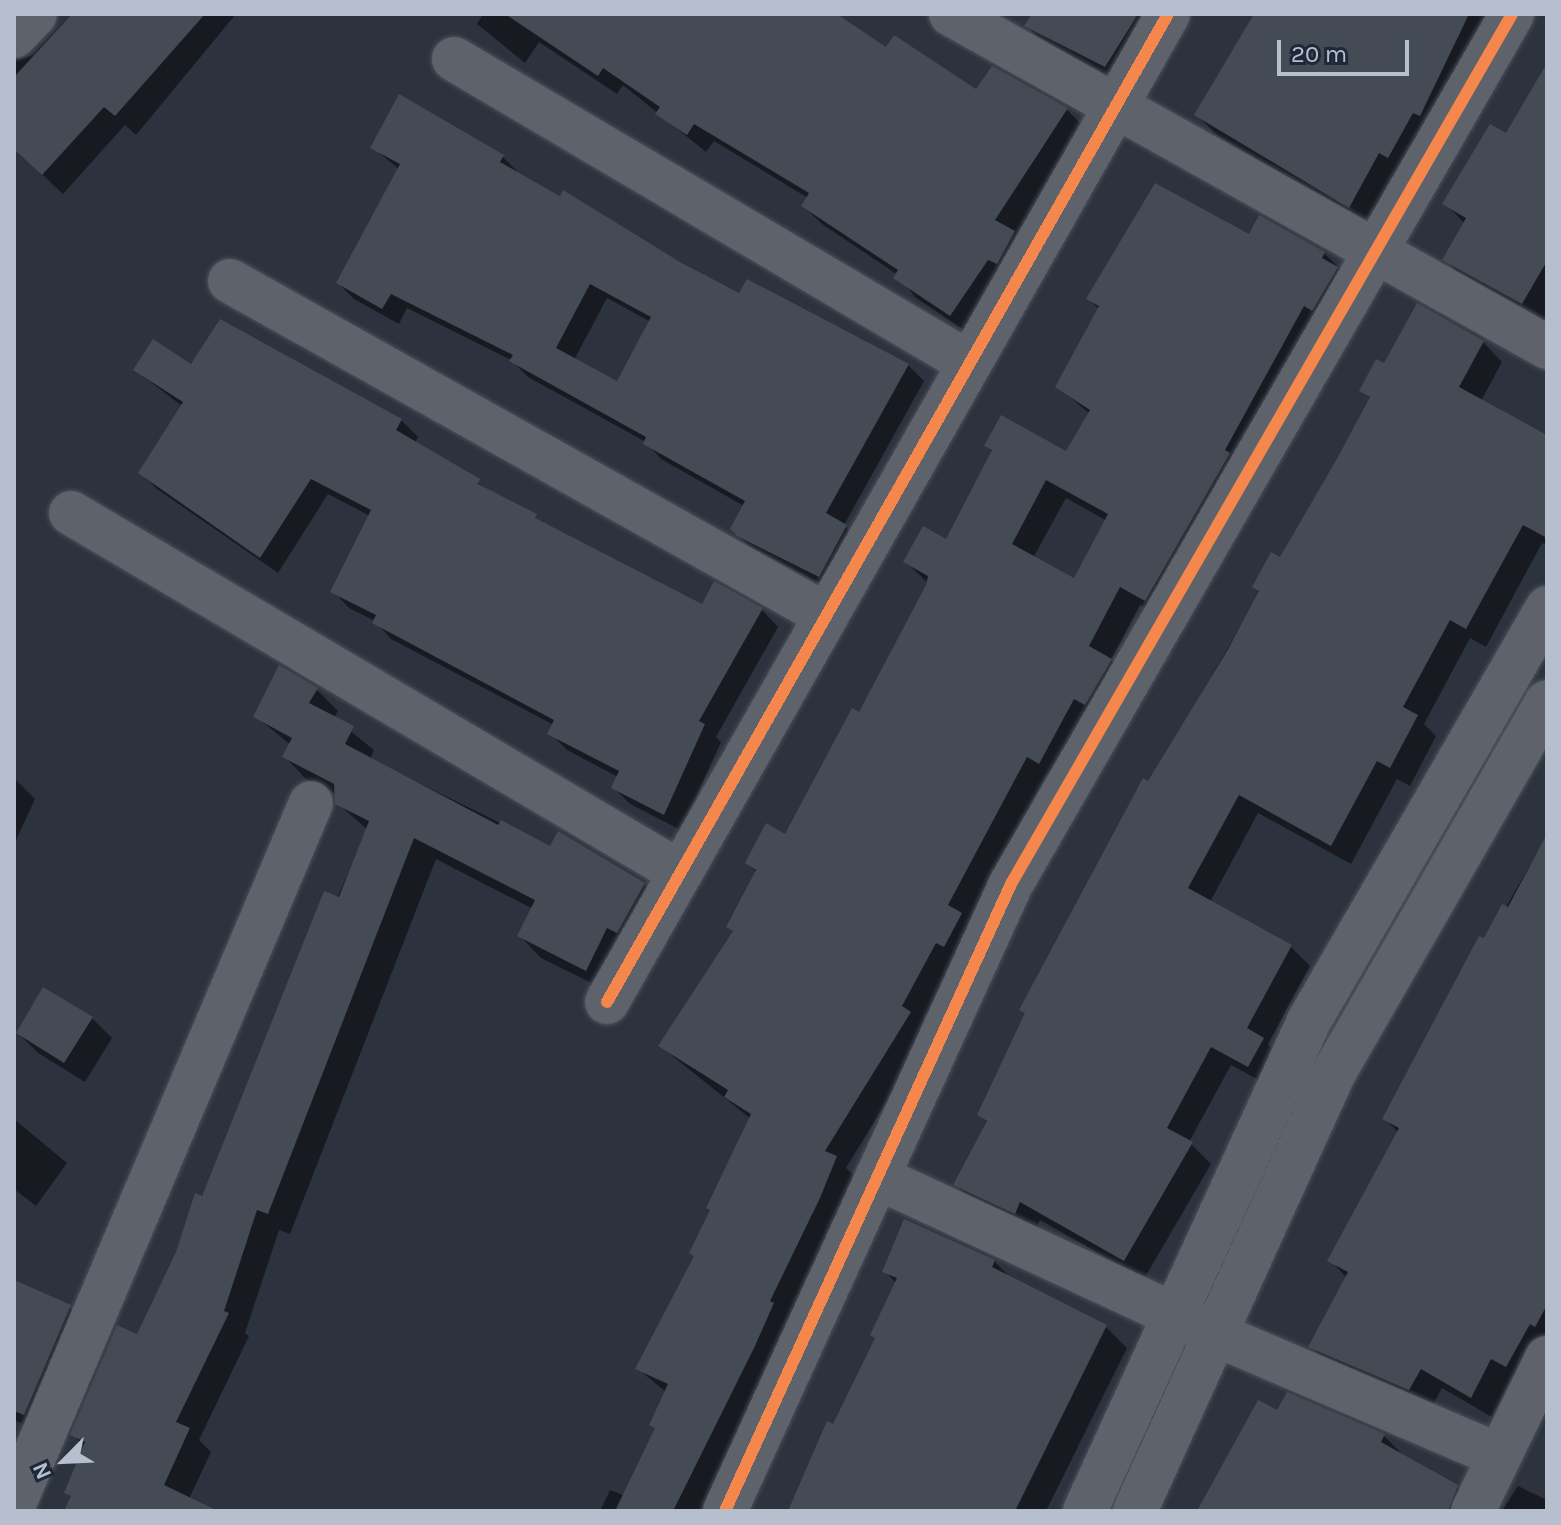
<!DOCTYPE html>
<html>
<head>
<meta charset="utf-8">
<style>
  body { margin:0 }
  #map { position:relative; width:1561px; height:1525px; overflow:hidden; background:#2c333e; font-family:Karla,sans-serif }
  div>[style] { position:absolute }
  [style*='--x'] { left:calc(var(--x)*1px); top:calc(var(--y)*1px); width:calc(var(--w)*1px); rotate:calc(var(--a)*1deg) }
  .shadow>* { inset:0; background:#0007 }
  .building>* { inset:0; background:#454b54 }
  .roads { filter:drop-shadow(0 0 2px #4b4f58) drop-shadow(0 0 2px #4b4f58) }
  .street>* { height:44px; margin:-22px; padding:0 22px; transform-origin:22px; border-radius:22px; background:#5d626b }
  .cycleway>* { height:12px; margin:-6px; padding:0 6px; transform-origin:6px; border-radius:6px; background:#f5874c }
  span { translate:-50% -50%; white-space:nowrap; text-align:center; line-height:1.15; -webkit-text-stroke:7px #1e2839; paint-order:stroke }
  .frame { position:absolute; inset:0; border:16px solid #b7becd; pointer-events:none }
  .north { position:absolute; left:24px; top:1421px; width:80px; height:80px; -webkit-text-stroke:6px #1e2839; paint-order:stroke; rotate:246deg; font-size:22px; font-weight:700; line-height:32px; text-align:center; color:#b7becd }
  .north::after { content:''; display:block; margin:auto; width:28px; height:36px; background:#b7becd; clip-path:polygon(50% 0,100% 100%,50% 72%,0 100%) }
  .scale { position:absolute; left:1277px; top:40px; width:132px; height:36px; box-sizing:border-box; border:4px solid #b7becd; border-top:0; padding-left:10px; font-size:24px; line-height:28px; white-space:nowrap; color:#b7becd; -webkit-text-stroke:6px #1e2839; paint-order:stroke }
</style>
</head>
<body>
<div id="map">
  <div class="shadow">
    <div style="clip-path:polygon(72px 14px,236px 14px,136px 135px,125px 125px,63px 194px,14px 148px,14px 61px,33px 55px)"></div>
    <div style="clip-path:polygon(483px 14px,833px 14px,886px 49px,977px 92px,993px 68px,1067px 110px,1086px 129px,1016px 235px,1033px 252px,970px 334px,915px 297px,898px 275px,822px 224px,803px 206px,808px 198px,714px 141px,706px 152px,623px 85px,617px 94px,539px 42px,525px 63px,477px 24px)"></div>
    <div style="clip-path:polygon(1034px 14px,1157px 14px,1126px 86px,1047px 46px,1027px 26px)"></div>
    <div style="clip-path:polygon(1254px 14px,1500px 14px,1370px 226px,1217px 135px,1197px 115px)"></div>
    <div style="clip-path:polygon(1547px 68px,1547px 326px,1466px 281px,1445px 259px,1465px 224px,1445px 203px,1507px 136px)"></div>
    <div style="clip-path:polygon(evenodd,372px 147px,503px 157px,519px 173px,740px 295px,908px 365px,924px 381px,844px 525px,862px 543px,836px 592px,748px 545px,732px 529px,744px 506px,661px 459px,646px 442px,528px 377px,511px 360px,407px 308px,399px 324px,354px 299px,338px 283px,400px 170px,372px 147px,607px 298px,651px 322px,618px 383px,574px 360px,607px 298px)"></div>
    <div style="clip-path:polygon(evenodd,1250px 236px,1324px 253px,1343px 272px,1165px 619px,1140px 605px,1111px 660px,1130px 679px,1059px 781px,1047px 774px,969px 922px,980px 934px,956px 961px,921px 1025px,929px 1032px,846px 1168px,856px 1177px,773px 1367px,701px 1511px,600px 1511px,610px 1490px,625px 1496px,656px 1429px,651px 1425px,666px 1392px,638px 1369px,696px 1257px,751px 1119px,660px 1046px,734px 933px,728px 926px,757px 873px,747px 863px,786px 836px,860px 715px,928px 583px,906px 562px,946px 542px,993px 452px,986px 445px,1066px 453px,1090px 414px,1058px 387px,1100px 310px,1088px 298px,1250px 236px,1066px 498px,1107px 521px,1074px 581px,1033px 558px,1066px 498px)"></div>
    <div style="clip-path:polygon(1483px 342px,1502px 362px,1481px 401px,1547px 437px,1547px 545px,1542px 543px,1486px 647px,1470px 638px,1424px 724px,1436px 736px,1410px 786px,1397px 779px,1351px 864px,1258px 813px,1210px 902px,1290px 946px,1310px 966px,1268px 1044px,1282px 1059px,1268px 1085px,1231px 1065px,1189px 1142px,1211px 1164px,1144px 1279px,1040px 1220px,1035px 1232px,975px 1204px,955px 1184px,988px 1123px,979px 1115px,1149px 783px,1260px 593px,1255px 587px,1281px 560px,1371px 399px,1362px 390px,1385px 366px)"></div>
    <div style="clip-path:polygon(192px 367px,401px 420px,418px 437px,415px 443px,547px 527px,703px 607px,762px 610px,778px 627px,716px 737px,721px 742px,681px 830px,630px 804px,613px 787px,618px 777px,567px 750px,550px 733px,554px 725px,391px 639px,375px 621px,349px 608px,333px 591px,370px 516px,328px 494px,278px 573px,157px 489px,140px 472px,182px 406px,135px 370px)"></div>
    <div style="clip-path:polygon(316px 689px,338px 711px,334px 718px,374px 750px,370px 759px,551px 848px,558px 833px,644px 885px,666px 907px,608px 991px,541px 958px,520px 936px,533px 909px,436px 859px,290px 1234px,279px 1230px,245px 1333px,249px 1336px,199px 1440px,211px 1452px,189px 1499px,214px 1511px,66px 1511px,72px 1498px,67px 1493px,85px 1447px,73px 1435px,138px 1337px,368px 830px,337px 803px,337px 794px,306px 779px,285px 757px,291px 745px,255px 716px)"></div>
    <div style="clip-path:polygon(14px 778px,35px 799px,14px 845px)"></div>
    <div style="clip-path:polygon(1547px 836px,1547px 1350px,1527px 1386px,1512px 1378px,1492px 1417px,1442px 1388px,1430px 1410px,1331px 1367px,1310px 1346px,1347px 1278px,1330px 1260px,1399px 1133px,1384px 1118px)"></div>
    <div style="clip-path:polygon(92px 1018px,112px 1038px,85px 1082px,38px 1053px,18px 1033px)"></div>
    <div style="clip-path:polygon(14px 1119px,67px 1163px,36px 1206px,14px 1189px)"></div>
    <div style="clip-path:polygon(994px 1261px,1013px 1280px,1106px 1327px,1127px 1348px,1046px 1511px,793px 1511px,877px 1339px,896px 1283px,885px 1271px)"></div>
    <div style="clip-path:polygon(14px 1282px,70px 1307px,90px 1327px,45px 1434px,14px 1420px)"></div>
    <div style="clip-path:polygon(1288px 1395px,1384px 1436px,1405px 1457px,1457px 1486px,1476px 1511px,1201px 1511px)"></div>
    <div style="clip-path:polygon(1518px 1486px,1547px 1500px,1547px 1511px,1502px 1511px)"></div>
  </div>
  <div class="building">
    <div style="clip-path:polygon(72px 14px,205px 14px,115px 116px,104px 107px,42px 175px,14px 149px,14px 77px)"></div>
    <div style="clip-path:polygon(505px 14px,837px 14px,886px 47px,894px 35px,976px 89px,992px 66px,1068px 108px,995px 220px,1015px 231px,997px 264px,988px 260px,950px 316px,893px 278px,898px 270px,801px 206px,809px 193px,694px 124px,687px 135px,655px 114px,660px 107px,603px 68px,598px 76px)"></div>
    <div style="clip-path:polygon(1032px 14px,1138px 14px,1105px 67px,1024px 26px)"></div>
    <div style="clip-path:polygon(1254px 14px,1469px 14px,1420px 116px,1413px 113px,1388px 158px,1379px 153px,1349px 208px,1194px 115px)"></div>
    <div style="clip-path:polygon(1547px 63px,1547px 261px,1522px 304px,1442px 260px,1466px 218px,1442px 204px,1490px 124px,1506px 133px)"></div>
    <div style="clip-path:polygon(evenodd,399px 94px,504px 155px,500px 162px,560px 196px,563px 190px,680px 262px,739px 293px,747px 279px,909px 364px,826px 513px,847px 525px,819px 577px,737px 536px,730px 529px,745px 501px,643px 444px,646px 437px,509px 361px,513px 355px,391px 294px,382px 309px,336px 283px,400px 164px,370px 148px,399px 94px,590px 284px,651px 317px,617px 381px,556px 348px,590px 284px)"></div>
    <div style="clip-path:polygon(evenodd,1155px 183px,1249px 234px,1259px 215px,1325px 252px,1322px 258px,1338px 267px,1312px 311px,1304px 306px,1225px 450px,1230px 453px,1145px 601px,1120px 587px,1089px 646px,1112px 659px,1085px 705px,1074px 699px,1039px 764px,1027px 757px,996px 815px,948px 905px,962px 913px,944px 947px,936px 943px,902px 1006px,911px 1012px,825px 1151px,837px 1156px,820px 1198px,770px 1301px,774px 1303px,754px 1348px,673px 1511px,615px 1511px,655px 1428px,649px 1425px,668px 1384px,635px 1369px,694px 1256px,689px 1253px,710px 1210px,706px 1208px,751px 1114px,724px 1097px,728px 1090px,658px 1046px,733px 931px,726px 927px,756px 870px,745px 863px,766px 823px,785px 834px,852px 708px,859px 712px,926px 585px,928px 576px,903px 562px,923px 526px,946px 539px,992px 450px,984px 446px,1001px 415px,1066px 451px,1090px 410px,1055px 387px,1099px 306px,1086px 299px,1155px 183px,1046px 480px,1108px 514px,1074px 578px,1012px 544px,1046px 480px)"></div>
    <div style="clip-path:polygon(1417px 303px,1484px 341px,1459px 387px,1547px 435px,1547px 538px,1523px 525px,1466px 629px,1450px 620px,1403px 707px,1418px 715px,1390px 768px,1377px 761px,1331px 846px,1239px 795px,1188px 888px,1292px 945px,1247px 1028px,1264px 1038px,1248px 1067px,1211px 1047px,1167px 1128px,1193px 1142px,1124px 1261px,1020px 1202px,1015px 1214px,953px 1185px,987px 1121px,977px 1115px,1025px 1013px,1019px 1010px,1143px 778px,1148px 781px,1227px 651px,1259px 591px,1252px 587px,1271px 552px,1280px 557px,1338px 457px,1370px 397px,1359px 391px,1376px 359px,1384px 363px)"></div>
    <div style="clip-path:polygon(220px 319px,402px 419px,396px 430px,480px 479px,478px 484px,537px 514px,535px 518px,702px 604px,714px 581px,763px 608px,699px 721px,705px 724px,664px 815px,611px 788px,619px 771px,547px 734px,554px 720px,372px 623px,376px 615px,330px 592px,371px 510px,311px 479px,260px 558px,138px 473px,183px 402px,133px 370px,153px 339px,191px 364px)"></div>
    <div style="clip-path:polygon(279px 665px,318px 688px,309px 703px,354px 726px,345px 744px,498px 825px,501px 820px,550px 846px,558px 831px,645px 883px,617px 933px,607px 928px,586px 971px,517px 936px,535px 900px,414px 838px,268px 1214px,257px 1210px,224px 1311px,229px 1313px,176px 1422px,190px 1428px,164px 1485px,218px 1511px,64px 1511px,71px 1496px,64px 1493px,85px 1442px,70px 1435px,117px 1325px,137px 1334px,176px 1252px,195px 1193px,202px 1196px,324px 891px,339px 897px,369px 821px,335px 804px,334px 784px,282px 757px,292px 738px,253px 717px)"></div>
    <div style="clip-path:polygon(1547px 834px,1547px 1305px,1535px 1327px,1530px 1324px,1506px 1367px,1491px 1359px,1471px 1398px,1421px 1369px,1409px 1390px,1308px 1347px,1348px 1272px,1327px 1261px,1399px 1128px,1382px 1119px,1479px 936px,1484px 938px,1502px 904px,1508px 907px)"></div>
    <div style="clip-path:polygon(43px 987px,93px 1017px,64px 1063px,16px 1033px)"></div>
    <div style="clip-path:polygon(904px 1219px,995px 1260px,992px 1267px,1107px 1325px,1015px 1511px,788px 1511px,827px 1421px,833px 1424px,875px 1338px,870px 1335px,897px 1278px,882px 1272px)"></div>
    <div style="clip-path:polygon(14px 1280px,71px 1305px,24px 1415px,14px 1411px)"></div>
    <div style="clip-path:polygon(1287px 1392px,1385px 1434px,1381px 1442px,1458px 1485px,1448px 1511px,1197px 1511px,1258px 1400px,1277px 1410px)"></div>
  </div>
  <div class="roads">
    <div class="street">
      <div style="--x:951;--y:14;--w:683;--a:29.19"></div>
      <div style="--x:14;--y:36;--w:30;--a:-46"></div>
      <div style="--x:454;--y:59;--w:598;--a:30.55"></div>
      <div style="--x:230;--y:281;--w:683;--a:29.27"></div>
      <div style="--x:71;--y:513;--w:708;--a:30.55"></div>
      <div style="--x:607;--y:1002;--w:1136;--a:-60.41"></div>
      <div style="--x:877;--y:1177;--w:373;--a:24.9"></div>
      <div style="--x:1215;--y:1334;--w:309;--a:23.2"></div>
      <div style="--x:14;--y:1504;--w:761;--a:-67.04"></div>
      <div style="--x:725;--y:1511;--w:689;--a:-65.48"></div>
      <div style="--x:1011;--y:884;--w:1004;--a:-60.06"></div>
      <div style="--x:1085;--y:1511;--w:539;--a:-65.43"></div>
      <div style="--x:1309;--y:1021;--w:477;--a:-60"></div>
      <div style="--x:1135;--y:1511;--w:478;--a:-65.6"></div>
      <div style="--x:1332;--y:1076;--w:431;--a:-60.1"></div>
      <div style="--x:1473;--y:1511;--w:170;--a:-64.2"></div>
    </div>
  </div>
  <div class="cycleway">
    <div style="--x:607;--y:1002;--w:1136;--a:-60.41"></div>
    <div style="--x:725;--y:1511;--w:689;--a:-65.48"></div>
    <div style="--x:1011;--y:884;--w:1004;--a:-60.06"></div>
  </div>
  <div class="frame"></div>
  <div class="north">N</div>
  <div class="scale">20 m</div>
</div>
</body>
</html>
